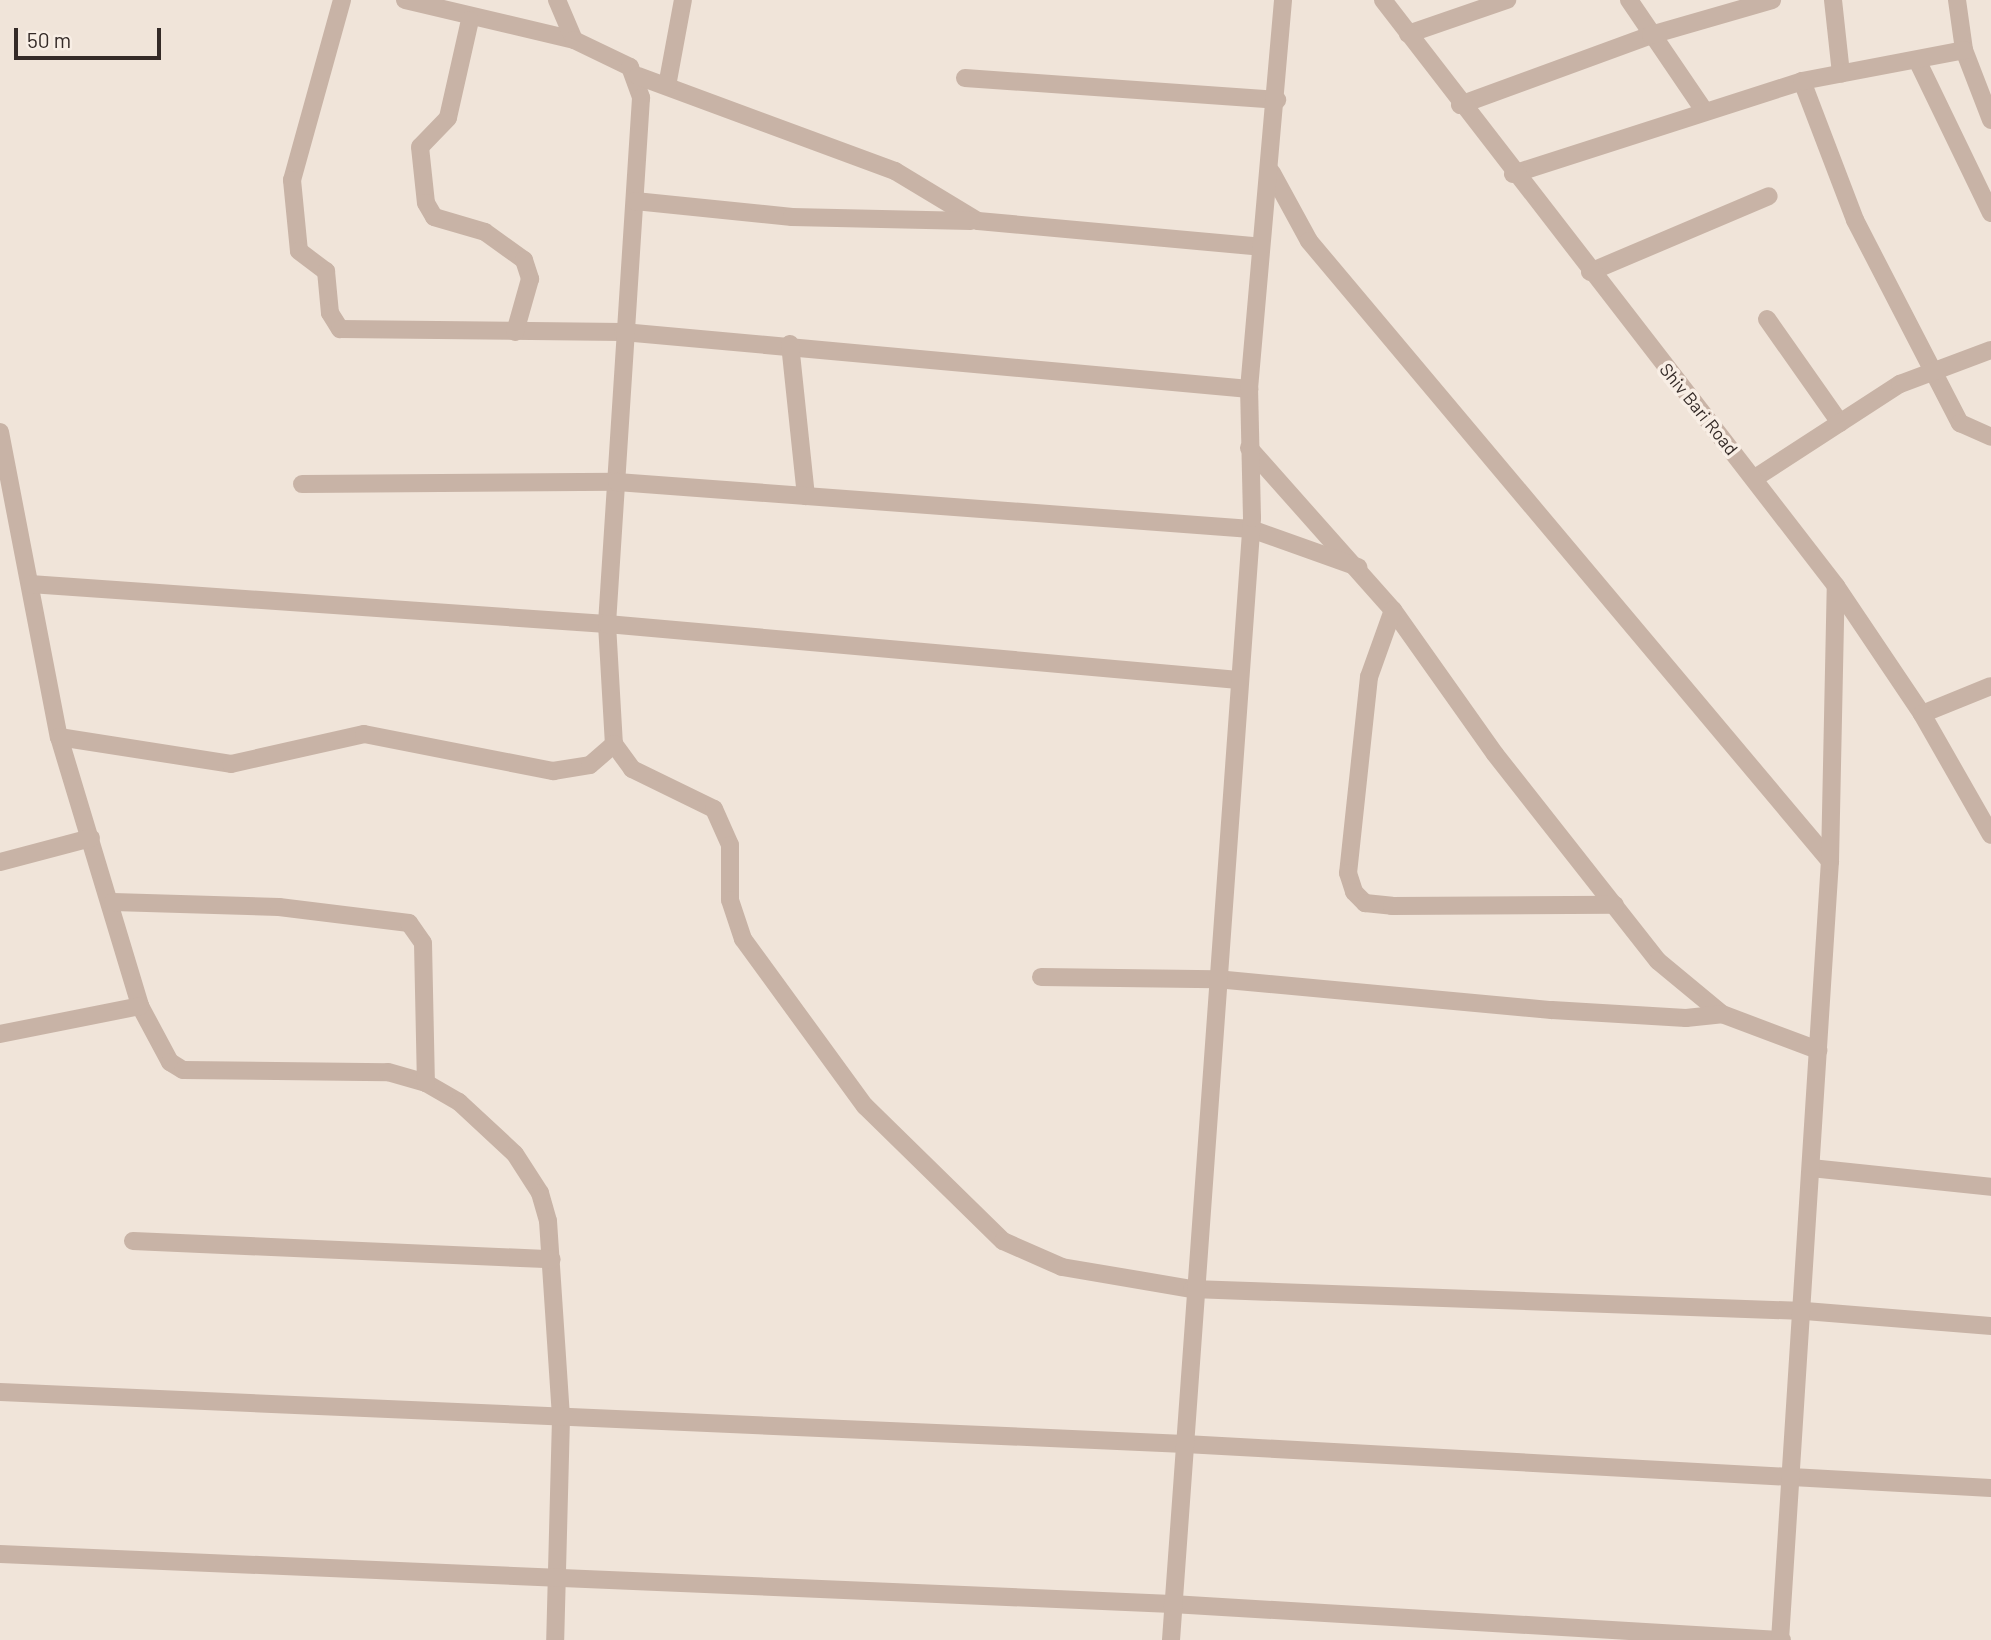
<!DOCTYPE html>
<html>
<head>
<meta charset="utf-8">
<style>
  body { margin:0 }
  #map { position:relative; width:1991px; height:1640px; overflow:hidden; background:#f0e4d9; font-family:Barlow,sans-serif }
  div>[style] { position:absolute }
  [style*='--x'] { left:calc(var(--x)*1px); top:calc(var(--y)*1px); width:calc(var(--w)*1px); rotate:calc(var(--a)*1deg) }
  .minor>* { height:18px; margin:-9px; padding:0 9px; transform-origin:9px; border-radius:9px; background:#c8b3a6 }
  .tertiary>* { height:18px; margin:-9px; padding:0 9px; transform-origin:9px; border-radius:9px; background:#c8b3a6 }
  span { translate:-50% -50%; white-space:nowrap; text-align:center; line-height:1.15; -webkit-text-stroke:7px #f8eee5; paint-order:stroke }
  .street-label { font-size:18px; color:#342a27 }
  .scale { position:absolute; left:14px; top:28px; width:147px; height:32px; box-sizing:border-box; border:4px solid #342a27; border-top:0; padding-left:9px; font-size:21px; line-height:24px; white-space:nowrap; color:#342a27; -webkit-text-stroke:5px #f8eee5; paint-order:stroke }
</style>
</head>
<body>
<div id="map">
  <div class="minor">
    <div style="--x:342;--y:0;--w:187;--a:105.5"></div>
    <div style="--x:292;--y:180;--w:71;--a:84.4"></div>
    <div style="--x:299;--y:251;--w:34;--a:37"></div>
    <div style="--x:326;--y:271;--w:42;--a:84.6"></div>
    <div style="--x:330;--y:313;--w:19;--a:58"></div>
    <div style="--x:340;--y:329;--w:283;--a:0.6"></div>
    <div style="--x:623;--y:332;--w:629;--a:5.2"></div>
    <div style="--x:405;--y:0;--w:174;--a:13.3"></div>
    <div style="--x:557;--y:0;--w:43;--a:67"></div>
    <div style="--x:574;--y:40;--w:62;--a:25.7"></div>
    <div style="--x:630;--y:67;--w:33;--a:70"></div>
    <div style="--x:641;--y:98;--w:527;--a:93.7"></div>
    <div style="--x:607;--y:624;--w:120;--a:86.7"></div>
    <div style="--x:614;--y:744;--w:31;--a:54"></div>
    <div style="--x:632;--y:769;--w:91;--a:26"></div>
    <div style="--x:714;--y:809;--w:39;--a:66"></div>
    <div style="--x:730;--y:845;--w:55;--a:90"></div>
    <div style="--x:730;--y:900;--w:41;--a:71.6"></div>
    <div style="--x:743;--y:939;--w:207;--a:53.9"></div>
    <div style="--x:865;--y:1106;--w:193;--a:44.4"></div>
    <div style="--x:1003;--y:1241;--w:64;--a:23.8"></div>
    <div style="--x:1062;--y:1267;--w:132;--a:9.6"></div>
    <div style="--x:1192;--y:1289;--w:613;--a:2.06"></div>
    <div style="--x:1805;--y:1311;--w:187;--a:4.6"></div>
    <div style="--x:1629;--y:0;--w:135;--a:55.8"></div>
    <div style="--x:1833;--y:0;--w:74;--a:83.8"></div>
    <div style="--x:1957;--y:0;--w:50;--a:82"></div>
    <div style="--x:1964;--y:50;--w:75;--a:68.9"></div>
    <div style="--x:470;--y:20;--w:100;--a:102.7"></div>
    <div style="--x:448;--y:118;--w:40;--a:134"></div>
    <div style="--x:420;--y:147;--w:56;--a:83.9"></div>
    <div style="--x:426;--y:203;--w:16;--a:60"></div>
    <div style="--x:434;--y:217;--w:53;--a:16.4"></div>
    <div style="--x:485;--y:232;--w:48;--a:35.7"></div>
    <div style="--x:524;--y:260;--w:20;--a:72"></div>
    <div style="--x:530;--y:279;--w:55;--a:105.8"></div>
    <div style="--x:1408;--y:34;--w:105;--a:-19"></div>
    <div style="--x:1917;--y:60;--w:170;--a:64.2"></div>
    <div style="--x:638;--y:76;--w:274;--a:20.3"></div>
    <div style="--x:895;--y:171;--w:97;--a:31.1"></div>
    <div style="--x:978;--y:221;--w:284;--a:5.2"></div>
    <div style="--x:965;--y:78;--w:313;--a:4"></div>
    <div style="--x:1802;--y:81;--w:149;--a:69.1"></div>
    <div style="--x:1855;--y:220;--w:229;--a:62.7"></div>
    <div style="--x:1960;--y:423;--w:34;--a:24"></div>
    <div style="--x:667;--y:86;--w:87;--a:-79.5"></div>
    <div style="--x:1460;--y:105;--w:203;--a:-20.1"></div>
    <div style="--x:1651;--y:35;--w:126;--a:-16.1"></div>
    <div style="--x:1272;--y:173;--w:77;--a:61.4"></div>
    <div style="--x:1309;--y:241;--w:810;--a:49.96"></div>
    <div style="--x:1513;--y:174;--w:304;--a:-17.8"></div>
    <div style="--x:1802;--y:81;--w:165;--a:-10.8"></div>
    <div style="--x:635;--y:201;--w:158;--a:5.8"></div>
    <div style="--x:792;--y:217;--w:179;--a:1.3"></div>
    <div style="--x:1590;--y:272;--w:194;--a:-23"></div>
    <div style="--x:1767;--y:319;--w:127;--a:54.9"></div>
    <div style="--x:790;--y:344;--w:153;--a:84"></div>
    <div style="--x:0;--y:432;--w:311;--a:79.1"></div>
    <div style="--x:59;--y:737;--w:281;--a:73.2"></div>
    <div style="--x:140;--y:1006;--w:64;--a:61.8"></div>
    <div style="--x:170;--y:1062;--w:15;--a:32"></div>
    <div style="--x:183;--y:1070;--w:205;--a:0.6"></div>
    <div style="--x:388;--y:1072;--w:40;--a:16"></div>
    <div style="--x:426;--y:1083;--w:38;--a:30"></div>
    <div style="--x:459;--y:1102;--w:76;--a:42.9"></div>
    <div style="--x:515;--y:1154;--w:46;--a:57.3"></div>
    <div style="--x:540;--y:1193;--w:29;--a:74"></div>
    <div style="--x:548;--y:1221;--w:197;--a:86.2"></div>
    <div style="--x:561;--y:1418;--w:222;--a:91.5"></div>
    <div style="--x:1249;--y:448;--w:217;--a:48.4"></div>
    <div style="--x:1393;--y:610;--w:176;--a:54.7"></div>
    <div style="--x:1495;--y:754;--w:263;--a:51.8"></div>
    <div style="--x:1658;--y:961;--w:83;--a:39.6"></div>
    <div style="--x:1722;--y:1014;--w:103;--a:20.6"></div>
    <div style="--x:1755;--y:478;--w:173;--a:-33"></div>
    <div style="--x:1900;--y:384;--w:97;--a:-20.5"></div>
    <div style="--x:302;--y:484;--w:315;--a:-0.4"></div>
    <div style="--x:617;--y:482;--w:636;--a:4.24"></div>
    <div style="--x:1251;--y:529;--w:114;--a:19.6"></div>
    <div style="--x:30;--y:584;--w:578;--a:3.97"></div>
    <div style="--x:607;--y:624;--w:634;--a:5.06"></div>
    <div style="--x:1393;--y:610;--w:71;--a:109.7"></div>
    <div style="--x:1369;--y:677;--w:197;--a:96.1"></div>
    <div style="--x:1348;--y:873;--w:20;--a:72"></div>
    <div style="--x:1354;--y:892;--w:16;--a:45"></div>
    <div style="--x:1365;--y:903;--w:27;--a:6"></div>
    <div style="--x:1392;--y:906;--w:223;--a:-0.3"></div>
    <div style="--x:1922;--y:714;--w:74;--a:-22.1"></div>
    <div style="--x:59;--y:737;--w:174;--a:8.9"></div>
    <div style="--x:231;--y:764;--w:136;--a:-12.7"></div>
    <div style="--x:364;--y:734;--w:193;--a:11.1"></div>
    <div style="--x:553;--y:771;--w:37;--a:-9"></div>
    <div style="--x:590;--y:765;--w:32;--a:-41"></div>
    <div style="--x:0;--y:862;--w:94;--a:-14.8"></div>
    <div style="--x:113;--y:902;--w:166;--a:1.7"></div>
    <div style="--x:279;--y:907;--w:131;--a:7"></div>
    <div style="--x:409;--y:923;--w:24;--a:55"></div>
    <div style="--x:423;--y:943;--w:140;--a:88.8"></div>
    <div style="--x:1041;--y:977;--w:175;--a:0.7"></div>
    <div style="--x:1216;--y:979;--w:337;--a:5.3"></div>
    <div style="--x:1552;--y:1010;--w:134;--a:3.4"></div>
    <div style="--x:1686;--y:1018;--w:36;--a:-6"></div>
    <div style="--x:0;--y:1034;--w:143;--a:-11.3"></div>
    <div style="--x:1811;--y:1168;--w:181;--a:6"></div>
    <div style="--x:133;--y:1241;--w:419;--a:2.5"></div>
    <div style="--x:0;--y:1392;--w:1186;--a:2.51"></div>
    <div style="--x:1185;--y:1444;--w:807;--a:3.12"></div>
    <div style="--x:0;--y:1554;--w:1173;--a:2.44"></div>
    <div style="--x:1172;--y:1604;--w:611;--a:3.38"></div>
    <div style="--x:1171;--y:1640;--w:1125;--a:-85.87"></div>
    <div style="--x:1252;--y:518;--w:129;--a:-91.3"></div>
    <div style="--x:1249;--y:389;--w:390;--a:-85"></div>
    <div style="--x:1780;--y:1640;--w:781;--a:-86.33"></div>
    <div style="--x:1830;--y:861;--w:275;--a:-88.8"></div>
  </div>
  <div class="tertiary">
    <div style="--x:1383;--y:0;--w:741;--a:52.29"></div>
    <div style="--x:1836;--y:586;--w:154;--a:56.1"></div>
    <div style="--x:1922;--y:714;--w:139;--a:60.3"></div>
  </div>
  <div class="street-label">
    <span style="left:1699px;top:409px;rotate:51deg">Shiv Bari Road</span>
  </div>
  <div class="scale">50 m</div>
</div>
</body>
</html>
